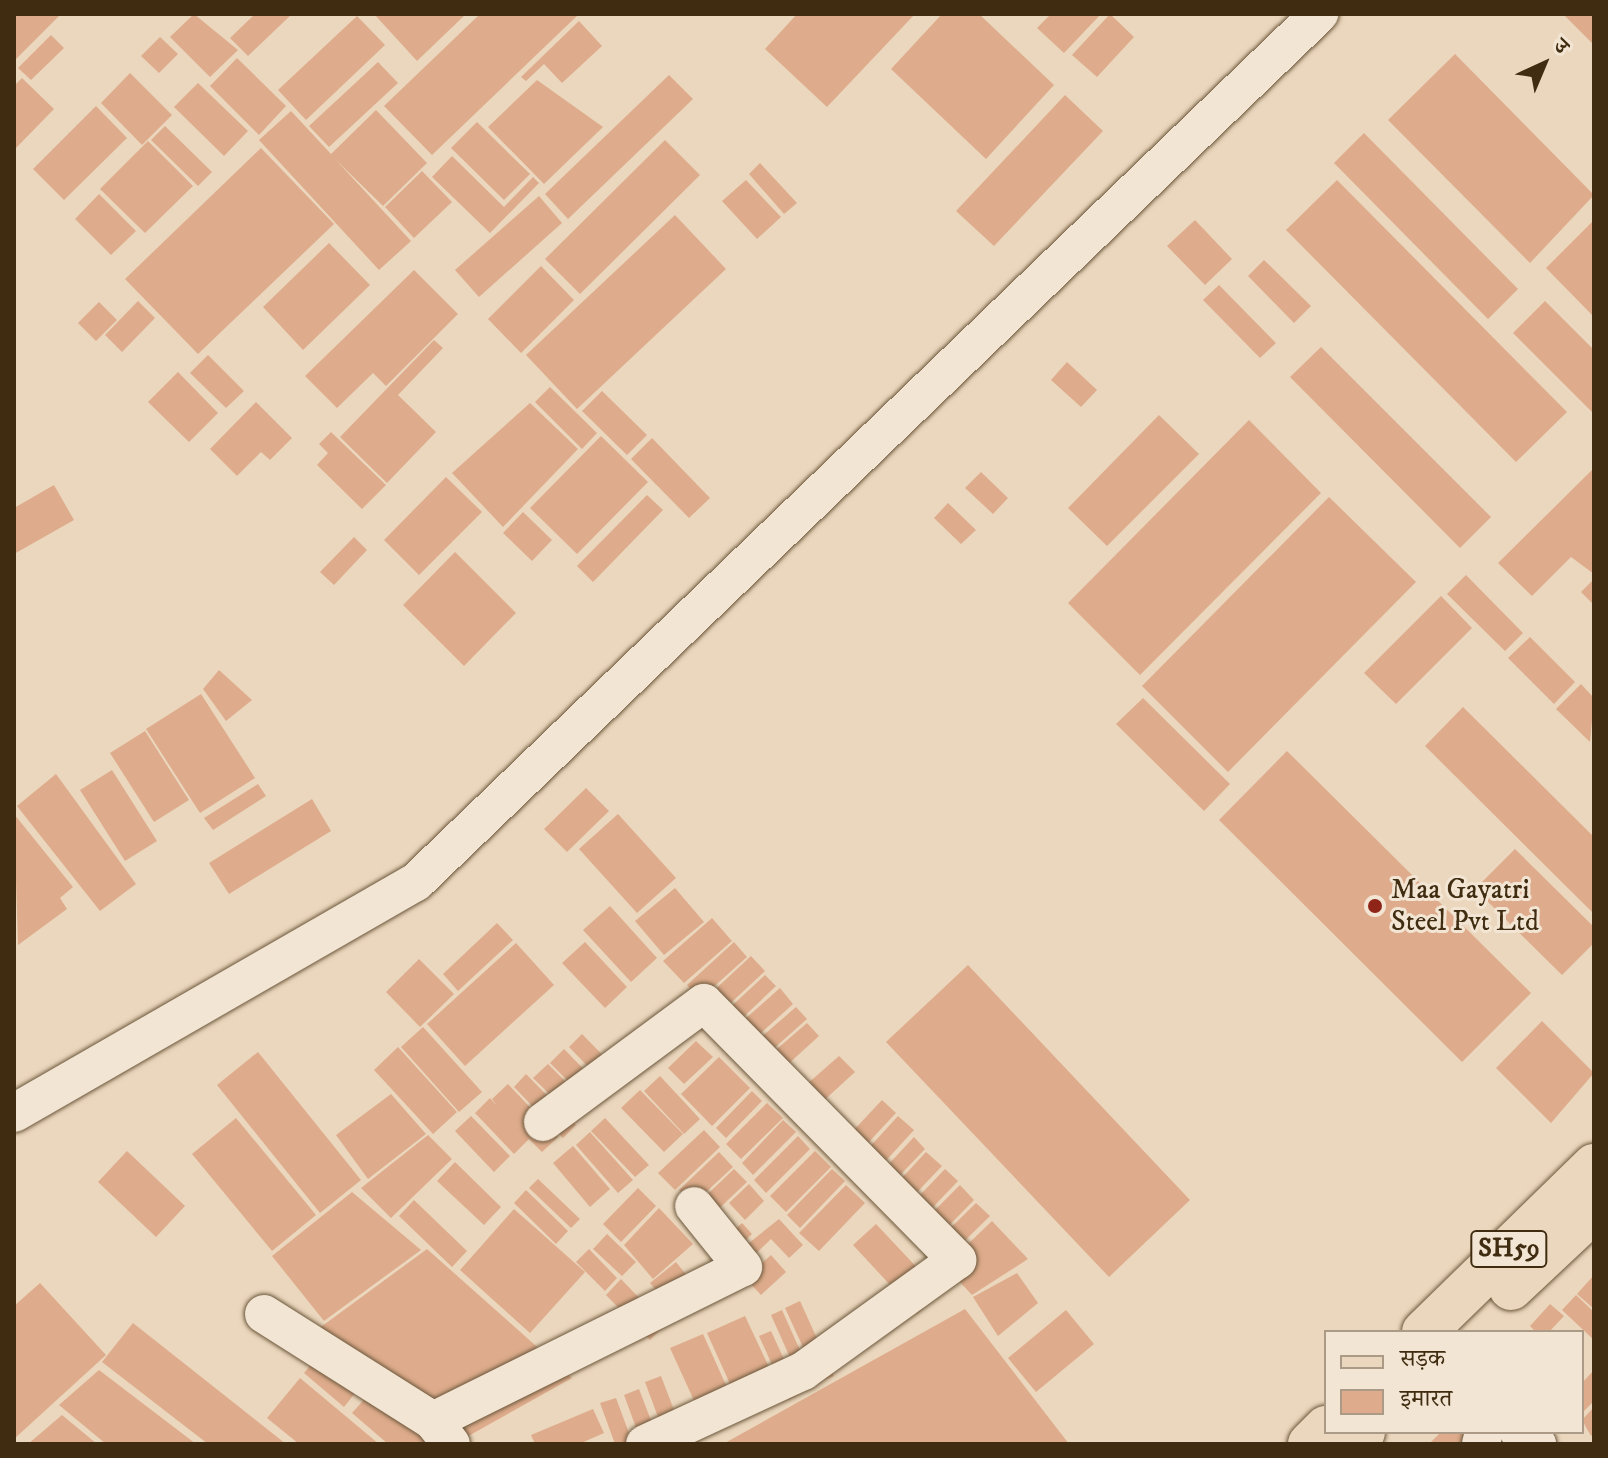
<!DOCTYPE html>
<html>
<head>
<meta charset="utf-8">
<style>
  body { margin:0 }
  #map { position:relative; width:1608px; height:1458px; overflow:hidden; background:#ebd7bd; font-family:"IM FELL DW Pica","Noto Serif Devanagari",serif }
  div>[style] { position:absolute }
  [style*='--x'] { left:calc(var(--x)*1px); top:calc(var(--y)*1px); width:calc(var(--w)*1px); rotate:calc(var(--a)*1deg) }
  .building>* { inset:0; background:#deac8c }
  .roads { filter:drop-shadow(0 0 2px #6b573b) drop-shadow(0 0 2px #6b573b) }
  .street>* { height:38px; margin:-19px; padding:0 19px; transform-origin:19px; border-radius:19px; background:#f2e5d4 }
  .primary>* { height:44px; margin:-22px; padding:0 22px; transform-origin:22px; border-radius:22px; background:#ebd7bd }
  .dots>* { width:22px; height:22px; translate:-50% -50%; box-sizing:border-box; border:4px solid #f2e5d4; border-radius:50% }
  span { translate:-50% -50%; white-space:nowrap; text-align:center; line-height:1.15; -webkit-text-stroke:6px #f2e5d4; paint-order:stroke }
  .shield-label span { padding:2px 6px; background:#f2e5d4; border:2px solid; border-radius:6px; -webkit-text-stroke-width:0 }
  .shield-label { font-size:26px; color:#402c10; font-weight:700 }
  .poi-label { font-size:28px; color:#402c10 }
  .left { translate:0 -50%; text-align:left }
  .frame { position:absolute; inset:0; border:16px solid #402c10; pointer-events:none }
  .legend { position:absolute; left:1324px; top:1330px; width:260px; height:104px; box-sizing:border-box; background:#f2e5d4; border:2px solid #ab9b86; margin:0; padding:10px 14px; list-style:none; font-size:24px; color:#402c10 }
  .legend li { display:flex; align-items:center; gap:16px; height:40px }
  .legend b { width:40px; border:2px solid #ab9b86 }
  .north { position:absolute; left:1504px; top:24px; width:80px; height:80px; -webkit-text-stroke:6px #f2e5d4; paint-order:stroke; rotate:44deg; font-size:22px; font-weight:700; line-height:32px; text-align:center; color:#402c10 }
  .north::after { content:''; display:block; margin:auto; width:28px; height:36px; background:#402c10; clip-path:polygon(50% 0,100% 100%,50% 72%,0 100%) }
</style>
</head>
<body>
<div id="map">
  <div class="building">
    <div style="clip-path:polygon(14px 14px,61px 14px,14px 61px)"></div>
    <div style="clip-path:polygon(194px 14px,238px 50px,210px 77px,170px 37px)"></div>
    <div style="clip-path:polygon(255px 14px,292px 14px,248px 56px,230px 38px)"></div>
    <div style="clip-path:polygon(374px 14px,466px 14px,417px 61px)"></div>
    <div style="clip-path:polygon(480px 14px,579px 14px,432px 155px,384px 106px)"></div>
    <div style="clip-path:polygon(797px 14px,915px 14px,827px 107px,765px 49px)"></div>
    <div style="clip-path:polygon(942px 14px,979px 14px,1054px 85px,986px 159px,891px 69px)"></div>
    <div style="clip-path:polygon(1051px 14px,1101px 14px,1064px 53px,1037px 28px)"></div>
    <div style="clip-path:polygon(1110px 14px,1134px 37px,1097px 77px,1072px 55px)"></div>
    <div style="clip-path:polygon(1563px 14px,1594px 14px,1594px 45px)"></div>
    <div style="clip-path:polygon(357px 16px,385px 45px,306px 120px,278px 90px)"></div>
    <div style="clip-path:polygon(579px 21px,602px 46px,562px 83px,544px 64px,526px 81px,521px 77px)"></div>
    <div style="clip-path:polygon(51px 35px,64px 48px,31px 80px,18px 68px)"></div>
    <div style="clip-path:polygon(160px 37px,178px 54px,159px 73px,141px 56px)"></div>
    <div style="clip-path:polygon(1455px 54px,1594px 195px,1530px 263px,1388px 120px)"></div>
    <div style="clip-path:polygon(237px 58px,286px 106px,259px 135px,210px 86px)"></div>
    <div style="clip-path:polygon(378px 62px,398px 83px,329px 147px,309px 126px)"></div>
    <div style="clip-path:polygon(130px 73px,172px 115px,142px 145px,101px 103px)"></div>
    <div style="clip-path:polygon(669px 75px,693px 99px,568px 219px,545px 194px)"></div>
    <div style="clip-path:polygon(22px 78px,54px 109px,16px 148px,14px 86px)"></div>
    <div style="clip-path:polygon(537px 80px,603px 127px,544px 184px,488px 127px)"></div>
    <div style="clip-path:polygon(198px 83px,248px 131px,224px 156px,174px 107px)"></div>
    <div style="clip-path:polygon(1065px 95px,1103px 131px,994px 246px,956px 211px)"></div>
    <div style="clip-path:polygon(96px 106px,127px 138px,64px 200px,33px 169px)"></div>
    <div style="clip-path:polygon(376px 110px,427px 163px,383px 206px,336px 160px,411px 241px,379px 270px,259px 140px,291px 111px,331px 154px)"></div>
    <div style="clip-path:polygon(477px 122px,530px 174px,504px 200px,451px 148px)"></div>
    <div style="clip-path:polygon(165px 126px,212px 172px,198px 186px,151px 140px)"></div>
    <div style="clip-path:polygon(1364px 133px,1518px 289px,1488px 319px,1334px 163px)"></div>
    <div style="clip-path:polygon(665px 140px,700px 175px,580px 294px,545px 259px)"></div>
    <div style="clip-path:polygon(148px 141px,193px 186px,145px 233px,100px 189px)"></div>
    <div style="clip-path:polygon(261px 148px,334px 224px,198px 354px,125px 279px)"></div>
    <div style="clip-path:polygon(452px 156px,504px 207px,533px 177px,539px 183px,490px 233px,432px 177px)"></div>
    <div style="clip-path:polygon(760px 163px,797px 203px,784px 214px,749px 174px)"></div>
    <div style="clip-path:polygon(422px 171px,452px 202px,414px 238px,385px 207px)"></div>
    <div style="clip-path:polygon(746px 180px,781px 217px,757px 239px,722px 201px)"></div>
    <div style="clip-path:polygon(1337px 180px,1567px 412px,1516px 462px,1286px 230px)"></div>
    <div style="clip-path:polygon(99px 194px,136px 231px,111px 255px,75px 219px)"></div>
    <div style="clip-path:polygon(539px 196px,562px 223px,479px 297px,455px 270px)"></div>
    <div style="clip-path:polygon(675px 215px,726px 269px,577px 409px,526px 355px)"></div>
    <div style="clip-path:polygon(1195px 220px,1232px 259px,1205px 285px,1167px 246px)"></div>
    <div style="clip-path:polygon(1594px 220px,1594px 317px,1546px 268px)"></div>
    <div style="clip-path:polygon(329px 243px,370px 285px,303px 350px,263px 307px)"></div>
    <div style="clip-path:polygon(1264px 260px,1311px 306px,1294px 323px,1248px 276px)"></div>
    <div style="clip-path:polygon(541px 266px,574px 300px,521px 353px,488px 319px)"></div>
    <div style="clip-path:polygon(414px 270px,458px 314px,386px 386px,373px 373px,337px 408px,305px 376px)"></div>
    <div style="clip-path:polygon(1219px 285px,1276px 343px,1260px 358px,1203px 300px)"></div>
    <div style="clip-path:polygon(138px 301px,155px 318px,122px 352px,105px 335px)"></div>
    <div style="clip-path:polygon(1545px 301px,1594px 350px,1594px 414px,1513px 333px)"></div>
    <div style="clip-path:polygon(99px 302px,117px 320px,96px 341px,78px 323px)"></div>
    <div style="clip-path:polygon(434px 340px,443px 348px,398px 395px,436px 432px,387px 483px,340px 437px)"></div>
    <div style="clip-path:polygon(1321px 347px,1491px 517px,1460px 548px,1290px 377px)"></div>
    <div style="clip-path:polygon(208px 355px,244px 391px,226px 408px,190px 373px)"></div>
    <div style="clip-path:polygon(1067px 362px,1097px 390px,1081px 407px,1051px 380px)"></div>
    <div style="clip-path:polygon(178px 372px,218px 413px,189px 442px,148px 402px)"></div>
    <div style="clip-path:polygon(550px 387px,597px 433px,582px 449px,535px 402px)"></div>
    <div style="clip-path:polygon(602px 391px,647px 435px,627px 455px,582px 411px)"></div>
    <div style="clip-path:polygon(256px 402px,292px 438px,270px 460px,261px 452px,237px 476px,210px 449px)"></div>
    <div style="clip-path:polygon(530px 403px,578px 449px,503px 527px,452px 473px)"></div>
    <div style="clip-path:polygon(1159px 415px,1199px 454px,1107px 546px,1068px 508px)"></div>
    <div style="clip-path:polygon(1249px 420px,1321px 493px,1140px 675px,1068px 603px)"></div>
    <div style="clip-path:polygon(331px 432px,386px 485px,362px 509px,317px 465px,328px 453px,319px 444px)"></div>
    <div style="clip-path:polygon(601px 436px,648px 482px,577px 554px,530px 508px)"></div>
    <div style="clip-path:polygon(652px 438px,710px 498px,689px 518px,631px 459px)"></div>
    <div style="clip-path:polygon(1594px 468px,1594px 574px,1571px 557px,1532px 596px,1498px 563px)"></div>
    <div style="clip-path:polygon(981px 472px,1008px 498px,993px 514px,965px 488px)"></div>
    <div style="clip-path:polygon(446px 477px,482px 512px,419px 575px,384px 540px)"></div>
    <div style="clip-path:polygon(54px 485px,74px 520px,14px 554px,14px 508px)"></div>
    <div style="clip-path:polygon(647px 495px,663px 510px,593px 582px,577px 566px)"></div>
    <div style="clip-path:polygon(1329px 497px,1416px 582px,1228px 772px,1142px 686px)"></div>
    <div style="clip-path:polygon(948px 503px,976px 530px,961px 544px,934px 518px)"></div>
    <div style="clip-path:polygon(523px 512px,552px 540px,532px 561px,503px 533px)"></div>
    <div style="clip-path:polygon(354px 537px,367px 550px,334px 585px,320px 572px)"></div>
    <div style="clip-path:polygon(455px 552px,516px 613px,464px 666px,403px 605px)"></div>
    <div style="clip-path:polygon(1466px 575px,1523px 633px,1505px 651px,1447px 594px)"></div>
    <div style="clip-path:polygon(1594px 579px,1594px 605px,1581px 592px)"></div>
    <div style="clip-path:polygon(1441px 596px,1472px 628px,1396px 704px,1364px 673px)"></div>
    <div style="clip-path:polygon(1530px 637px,1575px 682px,1554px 704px,1508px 658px)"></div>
    <div style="clip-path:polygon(219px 670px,252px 700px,226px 721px,203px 689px)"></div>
    <div style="clip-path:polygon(1581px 684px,1594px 698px,1590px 742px,1556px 709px)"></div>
    <div style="clip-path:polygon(201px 694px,255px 778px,200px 813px,146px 729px)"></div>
    <div style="clip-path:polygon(1143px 698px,1230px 784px,1204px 811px,1116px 724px)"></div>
    <div style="clip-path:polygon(1463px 707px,1594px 837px,1594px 914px,1425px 746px)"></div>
    <div style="clip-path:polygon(145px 731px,189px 800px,154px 822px,110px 753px)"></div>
    <div style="clip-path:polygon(1287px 751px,1531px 993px,1462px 1062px,1219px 820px)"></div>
    <div style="clip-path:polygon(112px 770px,157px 841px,125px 861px,80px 790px)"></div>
    <div style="clip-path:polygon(56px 774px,136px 884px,100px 911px,17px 806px)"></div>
    <div style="clip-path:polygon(258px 784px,266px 796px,213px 830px,204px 818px)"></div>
    <div style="clip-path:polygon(586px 788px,609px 811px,567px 852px,544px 829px)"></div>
    <div style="clip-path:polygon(312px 799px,331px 831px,229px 894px,209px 863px)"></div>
    <div style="clip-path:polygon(14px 814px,73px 887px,60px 898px,67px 909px,18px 945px)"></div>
    <div style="clip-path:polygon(618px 814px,676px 878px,637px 913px,579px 849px)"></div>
    <div style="clip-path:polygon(1515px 849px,1594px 927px,1594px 943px,1562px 975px,1475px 889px)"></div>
    <div style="clip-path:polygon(675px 888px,704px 922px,664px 955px,635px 921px)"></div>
    <div style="clip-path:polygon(610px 906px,657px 958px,631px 982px,583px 930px)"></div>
    <div style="clip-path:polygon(712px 918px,732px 941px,684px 983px,663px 961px)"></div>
    <div style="clip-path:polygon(497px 923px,513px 940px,458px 991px,443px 974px)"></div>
    <div style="clip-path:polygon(585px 942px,627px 987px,605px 1008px,562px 963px)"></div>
    <div style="clip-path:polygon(734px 942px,747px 957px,700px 999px,687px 985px)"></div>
    <div style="clip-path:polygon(516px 943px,554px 985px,465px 1066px,427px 1024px)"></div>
    <div style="clip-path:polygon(751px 956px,765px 971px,721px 1012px,707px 997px)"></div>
    <div style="clip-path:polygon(419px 959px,454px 994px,420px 1027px,386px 992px)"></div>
    <div style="clip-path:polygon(968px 965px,1190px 1200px,1109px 1277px,886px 1042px)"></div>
    <div style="clip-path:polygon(765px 975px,776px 986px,734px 1026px,723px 1014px)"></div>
    <div style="clip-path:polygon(780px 988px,793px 1004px,750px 1043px,736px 1027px)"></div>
    <div style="clip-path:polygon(796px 1007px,807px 1019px,761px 1060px,750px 1047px)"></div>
    <div style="clip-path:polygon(1542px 1021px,1594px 1073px,1551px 1123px,1496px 1068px)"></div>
    <div style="clip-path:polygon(807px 1023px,819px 1036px,775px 1076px,763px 1061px)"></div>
    <div style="clip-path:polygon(423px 1027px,482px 1092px,459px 1112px,401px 1047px)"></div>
    <div style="clip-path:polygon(582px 1034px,623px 1076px,610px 1089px,569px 1047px)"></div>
    <div style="clip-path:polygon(696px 1041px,713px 1057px,684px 1084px,668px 1068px)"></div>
    <div style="clip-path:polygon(398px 1047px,457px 1112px,433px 1134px,374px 1070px)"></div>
    <div style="clip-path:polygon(564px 1049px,604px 1090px,590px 1103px,550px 1063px)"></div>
    <div style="clip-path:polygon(258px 1052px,361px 1180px,320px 1213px,217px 1085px)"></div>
    <div style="clip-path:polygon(839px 1056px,855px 1072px,808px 1115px,790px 1099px)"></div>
    <div style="clip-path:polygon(719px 1057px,750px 1088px,712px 1126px,681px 1094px)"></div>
    <div style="clip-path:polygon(548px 1064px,588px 1104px,574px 1118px,533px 1078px)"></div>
    <div style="clip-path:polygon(526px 1074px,576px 1125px,563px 1138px,514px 1087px)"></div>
    <div style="clip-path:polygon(660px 1076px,700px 1119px,684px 1134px,644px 1091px)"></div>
    <div style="clip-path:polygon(508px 1084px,558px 1137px,542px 1152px,529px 1139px,514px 1154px,475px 1113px,490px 1098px,497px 1106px,492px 1099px)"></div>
    <div style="clip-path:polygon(640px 1090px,683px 1134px,664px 1152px,621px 1108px)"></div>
    <div style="clip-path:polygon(752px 1091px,762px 1101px,726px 1138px,716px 1128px)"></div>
    <div style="clip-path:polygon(391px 1094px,426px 1134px,368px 1179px,336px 1135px)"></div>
    <div style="clip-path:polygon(882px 1100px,896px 1113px,852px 1160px,838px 1147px)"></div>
    <div style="clip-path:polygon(767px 1103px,783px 1118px,741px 1159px,726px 1144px)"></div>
    <div style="clip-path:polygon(471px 1116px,510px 1156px,494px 1172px,455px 1131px)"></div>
    <div style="clip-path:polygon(898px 1116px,914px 1130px,870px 1178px,855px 1163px)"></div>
    <div style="clip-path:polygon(236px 1118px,316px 1215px,272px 1251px,192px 1154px)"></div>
    <div style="clip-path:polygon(605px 1118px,649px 1165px,635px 1177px,591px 1131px)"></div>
    <div style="clip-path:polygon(783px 1120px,796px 1132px,753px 1175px,742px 1163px)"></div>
    <div style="clip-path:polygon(704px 1130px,720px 1147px,675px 1190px,658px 1173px)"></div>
    <div style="clip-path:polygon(590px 1132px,633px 1180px,618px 1193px,576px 1145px)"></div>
    <div style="clip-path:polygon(428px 1135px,452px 1159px,391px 1218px,361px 1188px)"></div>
    <div style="clip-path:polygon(798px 1136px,810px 1149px,766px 1193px,754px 1180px)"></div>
    <div style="clip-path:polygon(914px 1137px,925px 1149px,884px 1192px,873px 1181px)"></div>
    <div style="clip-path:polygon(573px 1146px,610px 1189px,590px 1207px,553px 1163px)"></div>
    <div style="clip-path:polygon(127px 1151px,185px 1206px,156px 1237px,98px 1182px)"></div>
    <div style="clip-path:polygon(815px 1151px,831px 1167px,786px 1212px,770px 1196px)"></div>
    <div style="clip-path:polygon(719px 1152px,733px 1167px,692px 1205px,679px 1190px)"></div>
    <div style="clip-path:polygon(926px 1152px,942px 1166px,901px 1209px,887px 1194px)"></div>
    <div style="clip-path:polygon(455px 1162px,501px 1207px,484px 1225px,437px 1181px)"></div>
    <div style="clip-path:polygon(734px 1169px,747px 1182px,708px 1219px,695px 1206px)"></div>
    <div style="clip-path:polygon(832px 1169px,845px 1181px,800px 1228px,787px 1215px)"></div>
    <div style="clip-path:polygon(945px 1169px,958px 1181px,912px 1229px,899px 1217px)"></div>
    <div style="clip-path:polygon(538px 1179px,580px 1219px,571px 1228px,529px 1188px)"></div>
    <div style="clip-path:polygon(749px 1184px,764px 1201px,745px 1220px,729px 1203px)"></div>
    <div style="clip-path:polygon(846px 1185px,865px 1203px,819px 1251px,799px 1233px)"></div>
    <div style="clip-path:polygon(960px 1185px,974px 1200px,926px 1249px,911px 1234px)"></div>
    <div style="clip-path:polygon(638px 1188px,656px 1206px,621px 1242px,603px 1224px)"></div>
    <div style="clip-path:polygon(526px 1190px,568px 1231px,556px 1244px,514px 1203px)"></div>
    <div style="clip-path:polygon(352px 1192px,421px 1250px,324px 1321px,272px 1256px)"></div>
    <div style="clip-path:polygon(414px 1200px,467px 1251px,452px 1267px,399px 1216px)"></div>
    <div style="clip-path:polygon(976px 1203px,990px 1216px,942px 1263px,928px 1250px)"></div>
    <div style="clip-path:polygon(659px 1208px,693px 1244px,653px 1279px,624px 1245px)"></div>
    <div style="clip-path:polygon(514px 1209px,585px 1272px,530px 1333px,460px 1270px)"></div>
    <div style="clip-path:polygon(779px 1219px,803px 1245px,789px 1258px,771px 1239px,743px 1266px,734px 1255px)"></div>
    <div style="clip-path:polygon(992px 1221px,1028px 1259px,972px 1295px,945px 1266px)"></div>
    <div style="clip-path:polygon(742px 1223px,752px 1234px,731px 1254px,720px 1243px)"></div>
    <div style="clip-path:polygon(876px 1224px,940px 1292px,917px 1314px,853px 1245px)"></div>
    <div style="clip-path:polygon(607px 1234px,636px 1262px,622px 1276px,593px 1249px)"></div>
    <div style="clip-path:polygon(427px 1249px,572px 1378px,454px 1444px,314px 1332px)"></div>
    <div style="clip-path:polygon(589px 1249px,617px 1278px,605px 1291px,576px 1262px)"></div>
    <div style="clip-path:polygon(771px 1255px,786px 1272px,761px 1295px,745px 1278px)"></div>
    <div style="clip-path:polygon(676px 1262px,688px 1277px,663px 1298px,650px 1283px)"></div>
    <div style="clip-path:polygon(1017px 1273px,1038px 1303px,998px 1336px,973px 1297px)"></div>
    <div style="clip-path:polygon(1594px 1275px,1594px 1309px,1577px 1294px)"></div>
    <div style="clip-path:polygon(621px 1279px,665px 1325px,650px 1340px,606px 1295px)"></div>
    <div style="clip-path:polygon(40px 1283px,106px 1355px,14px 1439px,14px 1306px)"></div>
    <div style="clip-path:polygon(1576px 1295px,1594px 1312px,1594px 1340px,1562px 1310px)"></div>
    <div style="clip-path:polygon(800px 1301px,834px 1376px,819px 1382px,785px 1308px)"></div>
    <div style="clip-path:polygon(1550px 1304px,1564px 1316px,1549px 1332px,1536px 1332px,1530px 1326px)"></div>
    <div style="clip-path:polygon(965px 1309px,1069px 1444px,723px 1444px)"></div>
    <div style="clip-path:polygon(782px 1310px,816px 1386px,805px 1391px,771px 1315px)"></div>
    <div style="clip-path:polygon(1066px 1310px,1094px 1344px,1036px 1392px,1008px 1358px)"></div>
    <div style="clip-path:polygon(745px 1316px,783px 1397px,744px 1415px,707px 1333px)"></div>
    <div style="clip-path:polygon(133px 1323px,286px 1444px,208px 1444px,102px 1362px)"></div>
    <div style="clip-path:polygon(771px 1331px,800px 1394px,788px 1400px,759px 1336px)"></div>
    <div style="clip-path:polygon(703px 1334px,739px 1414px,707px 1429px,670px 1348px)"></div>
    <div style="clip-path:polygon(320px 1354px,360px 1387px,344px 1407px,304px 1373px)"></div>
    <div style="clip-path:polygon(99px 1370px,196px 1444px,106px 1444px,59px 1405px)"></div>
    <div style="clip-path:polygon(1594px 1370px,1594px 1401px,1582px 1413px,1582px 1383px)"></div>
    <div style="clip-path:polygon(661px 1376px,687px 1444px,668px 1444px,645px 1382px)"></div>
    <div style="clip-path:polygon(300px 1378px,379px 1444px,299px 1444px,267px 1418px)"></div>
    <div style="clip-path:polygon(639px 1389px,660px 1444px,642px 1444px,624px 1395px)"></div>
    <div style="clip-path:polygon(370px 1393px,429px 1444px,388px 1444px,352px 1413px)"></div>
    <div style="clip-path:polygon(616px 1398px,633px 1444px,615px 1444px,600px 1403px)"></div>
    <div style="clip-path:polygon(1594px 1407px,1594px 1433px,1591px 1436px,1582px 1420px)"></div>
    <div style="clip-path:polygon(593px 1409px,604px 1433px,579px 1444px,535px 1444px,531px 1435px)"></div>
    <div style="clip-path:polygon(62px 1415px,97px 1444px,28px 1444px)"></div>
    <div style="clip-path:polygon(1441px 1432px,1470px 1432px,1479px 1444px,1429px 1444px)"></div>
  </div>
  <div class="roads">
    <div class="street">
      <div style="--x:14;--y:1113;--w:464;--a:-29.9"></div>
      <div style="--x:416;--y:882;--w:1253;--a:-43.87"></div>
      <div style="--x:543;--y:1122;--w:200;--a:-36.5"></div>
      <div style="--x:704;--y:1003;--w:361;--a:45.4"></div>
      <div style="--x:957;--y:1260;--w:190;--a:144.2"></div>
      <div style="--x:803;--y:1371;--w:174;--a:155.2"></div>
      <div style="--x:264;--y:1314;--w:200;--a:32.3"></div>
      <div style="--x:433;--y:1421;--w:29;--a:52"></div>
      <div style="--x:433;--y:1421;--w:346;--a:-26.4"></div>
      <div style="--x:743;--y:1267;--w:78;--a:-128.8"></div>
      <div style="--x:1519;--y:1432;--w:22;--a:34"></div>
      <div style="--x:1481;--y:1444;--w:12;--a:-76"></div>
    </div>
    <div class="primary">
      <div style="--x:1511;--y:1288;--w:114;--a:-43.2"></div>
      <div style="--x:1424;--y:1332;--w:238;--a:-44.3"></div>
      <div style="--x:1310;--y:1444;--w:23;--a:-45"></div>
      <div style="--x:1351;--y:1444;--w:17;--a:-45"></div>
    </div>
  </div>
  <div class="dots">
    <div style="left:1375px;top:906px;background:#8f2418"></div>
  </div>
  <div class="shield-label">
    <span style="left:1509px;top:1249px">SH59</span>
  </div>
  <div class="poi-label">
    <span class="left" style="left:1391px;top:906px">Maa Gayatri<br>Steel Pvt Ltd</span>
  </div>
  <div class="frame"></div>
  <ul class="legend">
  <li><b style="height:10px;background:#ebd7bd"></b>सड़क</li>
  <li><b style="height:22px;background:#deac8c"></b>इमारत</li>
  </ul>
  <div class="north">उ</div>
</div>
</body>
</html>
